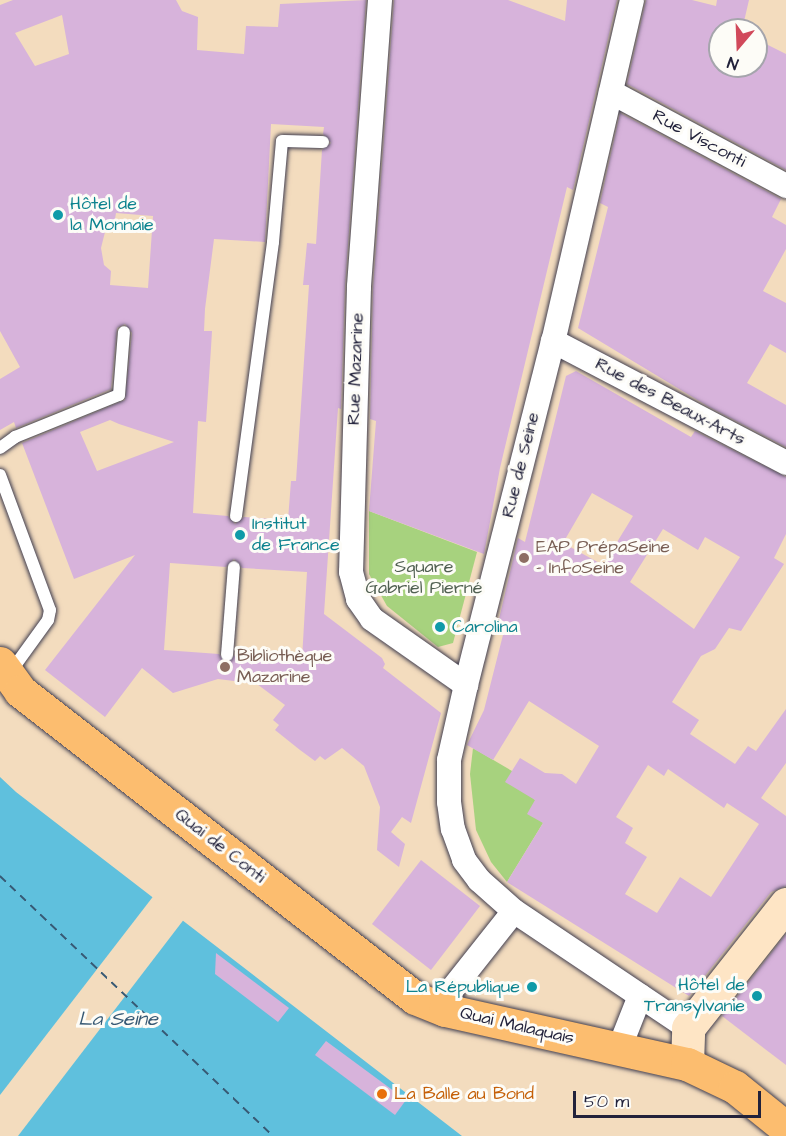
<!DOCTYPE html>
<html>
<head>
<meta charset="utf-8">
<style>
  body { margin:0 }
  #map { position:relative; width:786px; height:1136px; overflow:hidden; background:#f3dcbe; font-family:"Architects Daughter",sans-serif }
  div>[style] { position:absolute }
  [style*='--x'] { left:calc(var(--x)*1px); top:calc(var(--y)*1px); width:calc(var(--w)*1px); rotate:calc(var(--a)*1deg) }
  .green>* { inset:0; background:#a7d27e }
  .water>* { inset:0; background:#5fc0dd }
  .pier>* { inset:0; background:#f3dcbe }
  .ferry>* { height:1.5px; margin-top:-0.75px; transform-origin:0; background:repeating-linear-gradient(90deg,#375974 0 8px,transparent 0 14px) }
  .building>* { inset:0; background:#d7b3db }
  .roads { filter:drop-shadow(0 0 2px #413e4f) drop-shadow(0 0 2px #413e4f) }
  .lane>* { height:12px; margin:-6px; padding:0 6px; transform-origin:6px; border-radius:6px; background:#fff }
  .street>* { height:24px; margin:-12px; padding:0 12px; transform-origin:12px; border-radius:12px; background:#fff }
  .secondary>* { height:33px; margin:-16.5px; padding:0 16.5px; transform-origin:16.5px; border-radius:16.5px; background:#fee5c5 }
  .primary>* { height:33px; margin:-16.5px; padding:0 16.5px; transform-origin:16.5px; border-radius:16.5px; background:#fcbd6f }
  .dots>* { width:16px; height:16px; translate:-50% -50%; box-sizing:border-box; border:3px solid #fdfcf7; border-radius:50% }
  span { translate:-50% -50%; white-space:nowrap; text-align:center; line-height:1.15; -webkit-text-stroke:6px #fdfcf7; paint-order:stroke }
  .street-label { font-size:18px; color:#22223b }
  .culture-label { font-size:18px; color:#0d838f }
  .left { translate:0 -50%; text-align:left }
  .right { translate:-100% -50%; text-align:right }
  .education-label { font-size:18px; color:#785e54 }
  .park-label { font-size:18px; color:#516052 }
  .food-label { font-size:18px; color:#c56008 }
  .water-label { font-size:20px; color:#375974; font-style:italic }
  .north { position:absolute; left:708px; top:18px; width:60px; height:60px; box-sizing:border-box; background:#fdfcf7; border:2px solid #a5a5ac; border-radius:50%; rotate:199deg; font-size:16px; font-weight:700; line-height:24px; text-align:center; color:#22223b }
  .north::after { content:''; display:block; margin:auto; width:21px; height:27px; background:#d1495b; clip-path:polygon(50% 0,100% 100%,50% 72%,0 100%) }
  .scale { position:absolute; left:573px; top:1091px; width:188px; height:27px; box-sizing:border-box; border:3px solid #22223b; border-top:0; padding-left:8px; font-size:18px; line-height:21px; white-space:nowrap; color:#22223b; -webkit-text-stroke:4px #fdfcf7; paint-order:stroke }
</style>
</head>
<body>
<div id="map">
  <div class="green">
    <div style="clip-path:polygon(369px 511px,477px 552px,453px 643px,438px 647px,387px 606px,369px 574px)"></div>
    <div style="clip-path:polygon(473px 748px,512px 771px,535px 800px,543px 823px,507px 882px,491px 862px,476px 830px,470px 774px)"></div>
  </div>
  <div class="water">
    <div style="clip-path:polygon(0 777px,16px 792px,462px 1136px,0 1136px)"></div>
  </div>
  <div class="pier">
    <div style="clip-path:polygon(155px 894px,185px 918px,18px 1136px,0 1136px,0 1095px)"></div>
  </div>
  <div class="ferry">
    <div style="--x:0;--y:876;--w:377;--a:43.6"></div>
  </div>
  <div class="building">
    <div style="clip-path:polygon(evenodd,13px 0,176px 0,182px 11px,198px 17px,197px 50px,244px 54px,246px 26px,278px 27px,280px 4px,366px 0,345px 286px,341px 409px,338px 408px,324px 614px,382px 658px,385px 664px,383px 668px,441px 713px,411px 823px,402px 817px,391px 832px,405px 844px,399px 867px,377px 850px,380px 807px,364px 766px,342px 748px,325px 760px,320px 756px,315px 761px,300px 750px,275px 730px,279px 725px,273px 720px,285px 705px,257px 684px,218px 679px,173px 693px,142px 668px,105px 717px,45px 670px,135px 555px,74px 579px,22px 443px,125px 400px,132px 333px,125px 324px,117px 328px,111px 389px,16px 428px,14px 422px,0 430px,0 379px,20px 367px,0 331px,0 5px,13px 0,62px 15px,69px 54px,35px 66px,15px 33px,62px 15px,13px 0,271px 124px,324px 127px,323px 134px,331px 143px,322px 150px,316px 244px,307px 243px,303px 285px,309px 285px,296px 481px,291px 481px,288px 520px,244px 517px,235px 524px,228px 516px,193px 513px,198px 421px,206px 422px,211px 348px,212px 331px,204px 331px,205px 309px,214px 239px,265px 242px,271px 124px,13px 0,116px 213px,153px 216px,148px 288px,110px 285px,111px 271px,104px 265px,101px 248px,105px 232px,114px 225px,116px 213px,13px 0,110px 420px,119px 424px,174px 442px,97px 471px,80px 432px,110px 420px,13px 0,234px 559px,242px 568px,307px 572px,302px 659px,235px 655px,227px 663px,219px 654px,164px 650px,170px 563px,226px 567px,234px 559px)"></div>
    <div style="clip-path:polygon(394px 0,508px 0,565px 21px,567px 0,617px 0,573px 190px,567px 187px,500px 468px,484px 554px,369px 511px,376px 421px,370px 419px,373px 288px)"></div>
    <div style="clip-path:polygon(646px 0,692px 0,716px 6px,717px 0,749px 0,742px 30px,720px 30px,720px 66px,756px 66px,756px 39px,786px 54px,786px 170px,627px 84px)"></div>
    <div style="clip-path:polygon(620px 113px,781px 199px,772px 217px,786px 225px,786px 249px,763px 291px,786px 303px,786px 353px,770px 344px,747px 383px,786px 405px,786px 447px,709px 407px,578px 328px,608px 207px,600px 203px)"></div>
    <div style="clip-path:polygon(evenodd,576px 371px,691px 437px,695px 431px,786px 477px,786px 534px,774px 558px,784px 564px,741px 631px,729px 628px,715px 649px,701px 656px,672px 702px,699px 720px,690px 734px,735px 764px,748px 746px,756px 751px,786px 709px,786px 763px,761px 798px,786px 816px,786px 886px,771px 892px,689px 996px,507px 882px,543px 823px,527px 814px,535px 800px,505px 782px,520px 758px,545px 773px,562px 774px,576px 784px,599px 746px,529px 701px,493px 760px,467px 745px,484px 710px,506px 623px,499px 619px,518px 538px,525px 542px,566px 376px,576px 371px,592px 493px,633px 516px,603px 565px,563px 543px,592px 493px,576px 371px,663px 529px,698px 550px,705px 537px,740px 557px,694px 629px,630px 582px,663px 529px,576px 371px,648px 765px,664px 776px,668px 769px,724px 808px,727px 803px,759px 824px,711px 897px,680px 877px,657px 913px,625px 894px,647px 857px,625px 843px,633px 828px,616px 817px,648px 765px)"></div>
    <div style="clip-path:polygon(421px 860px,480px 906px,431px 970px,372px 924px)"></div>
    <div style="clip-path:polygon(786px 934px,786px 1065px,722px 1016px)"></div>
    <div style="clip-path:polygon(216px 953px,289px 1008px,278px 1022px,215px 974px)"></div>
    <div style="clip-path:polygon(326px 1041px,406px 1100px,395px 1115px,315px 1055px)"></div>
  </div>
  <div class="roads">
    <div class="lane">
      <div style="--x:0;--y:448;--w:19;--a:-36"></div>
      <div style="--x:15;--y:437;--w:112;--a:-22"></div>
      <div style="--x:119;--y:395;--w:63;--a:-85.5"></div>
      <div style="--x:0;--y:475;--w:144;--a:69.7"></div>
      <div style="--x:50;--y:610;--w:10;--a:101"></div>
      <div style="--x:48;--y:620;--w:67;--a:125.8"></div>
      <div style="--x:236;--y:516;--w:276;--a:-82.3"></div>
      <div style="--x:273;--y:242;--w:101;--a:-84.9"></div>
      <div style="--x:282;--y:141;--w:41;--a:1.4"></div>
      <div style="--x:227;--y:655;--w:88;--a:-85.5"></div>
    </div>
    <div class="street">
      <div style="--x:380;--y:0;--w:288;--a:94.2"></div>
      <div style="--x:359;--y:287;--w:285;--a:91.6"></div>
      <div style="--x:351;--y:572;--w:28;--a:75"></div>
      <div style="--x:358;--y:599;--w:24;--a:55"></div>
      <div style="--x:372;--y:619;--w:115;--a:35.1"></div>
      <div style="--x:632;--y:0;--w:350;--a:103"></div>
      <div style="--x:553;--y:341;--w:355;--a:104.2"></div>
      <div style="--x:466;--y:685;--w:77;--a:102.8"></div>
      <div style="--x:449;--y:760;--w:42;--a:90"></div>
      <div style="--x:449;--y:802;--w:27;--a:82"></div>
      <div style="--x:453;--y:829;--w:33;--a:70"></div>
      <div style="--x:464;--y:860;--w:25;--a:53"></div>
      <div style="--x:479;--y:880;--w:47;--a:41.5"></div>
      <div style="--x:514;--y:911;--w:210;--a:33.9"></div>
      <div style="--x:611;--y:92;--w:199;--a:28.2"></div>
      <div style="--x:553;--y:341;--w:263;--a:27.6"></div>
      <div style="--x:438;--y:1007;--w:122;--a:-51.6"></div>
      <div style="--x:619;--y:1049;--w:57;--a:-68.4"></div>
    </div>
    <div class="secondary">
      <div style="--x:687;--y:1064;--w:36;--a:-88"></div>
      <div style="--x:688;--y:1028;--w:158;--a:-51.7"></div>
    </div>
    <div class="primary">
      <div style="--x:0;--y:663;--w:34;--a:54"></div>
      <div style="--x:20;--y:691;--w:500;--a:37.85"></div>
      <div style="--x:415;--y:998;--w:32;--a:22"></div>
      <div style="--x:445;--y:1010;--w:248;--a:12.6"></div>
      <div style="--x:687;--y:1064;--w:53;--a:25.6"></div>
      <div style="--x:735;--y:1087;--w:65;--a:38.8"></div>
    </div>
  </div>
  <div class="dots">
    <div style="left:58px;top:215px;background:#0f9aa8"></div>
    <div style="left:240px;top:535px;background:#0f9aa8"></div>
    <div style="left:524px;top:558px;background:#8d6e63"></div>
    <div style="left:440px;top:627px;background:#0f9aa8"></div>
    <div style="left:225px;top:667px;background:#8d6e63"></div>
    <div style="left:532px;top:987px;background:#0f9aa8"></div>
    <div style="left:757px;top:996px;background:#0f9aa8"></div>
    <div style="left:382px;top:1094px;background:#e8710a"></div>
  </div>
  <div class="street-label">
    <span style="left:699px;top:139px;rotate:28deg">Rue Visconti</span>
    <span style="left:356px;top:369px;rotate:-88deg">Rue Mazarine</span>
    <span style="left:670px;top:402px;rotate:28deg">Rue des Beaux-Arts</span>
    <span style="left:521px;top:465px;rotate:-76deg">Rue de Seine</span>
    <span style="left:220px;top:846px;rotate:38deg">Quai de Conti</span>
    <span style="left:517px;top:1026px;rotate:13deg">Quai Malaquais</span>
  </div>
  <div class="culture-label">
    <span class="left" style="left:70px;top:215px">Hôtel de<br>la Monnaie</span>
    <span class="left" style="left:252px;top:535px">Institut<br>de France</span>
    <span class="left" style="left:452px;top:627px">Carolina</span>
    <span class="right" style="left:745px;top:996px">Hôtel de<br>Transylvanie</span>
    <span class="right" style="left:520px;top:987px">La République</span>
  </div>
  <div class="education-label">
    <span class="left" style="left:536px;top:558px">EAP PrépaSeine<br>- InfoSeine</span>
    <span class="left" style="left:237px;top:667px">Bibliothèque<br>Mazarine</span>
  </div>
  <div class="park-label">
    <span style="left:424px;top:578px">Square<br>Gabriel Pierné</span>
  </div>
  <div class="food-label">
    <span class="left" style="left:394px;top:1094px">La Balle au Bond</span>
  </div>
  <div class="water-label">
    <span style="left:118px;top:1019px">La Seine</span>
  </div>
  <div class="north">N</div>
  <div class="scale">50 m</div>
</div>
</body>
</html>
